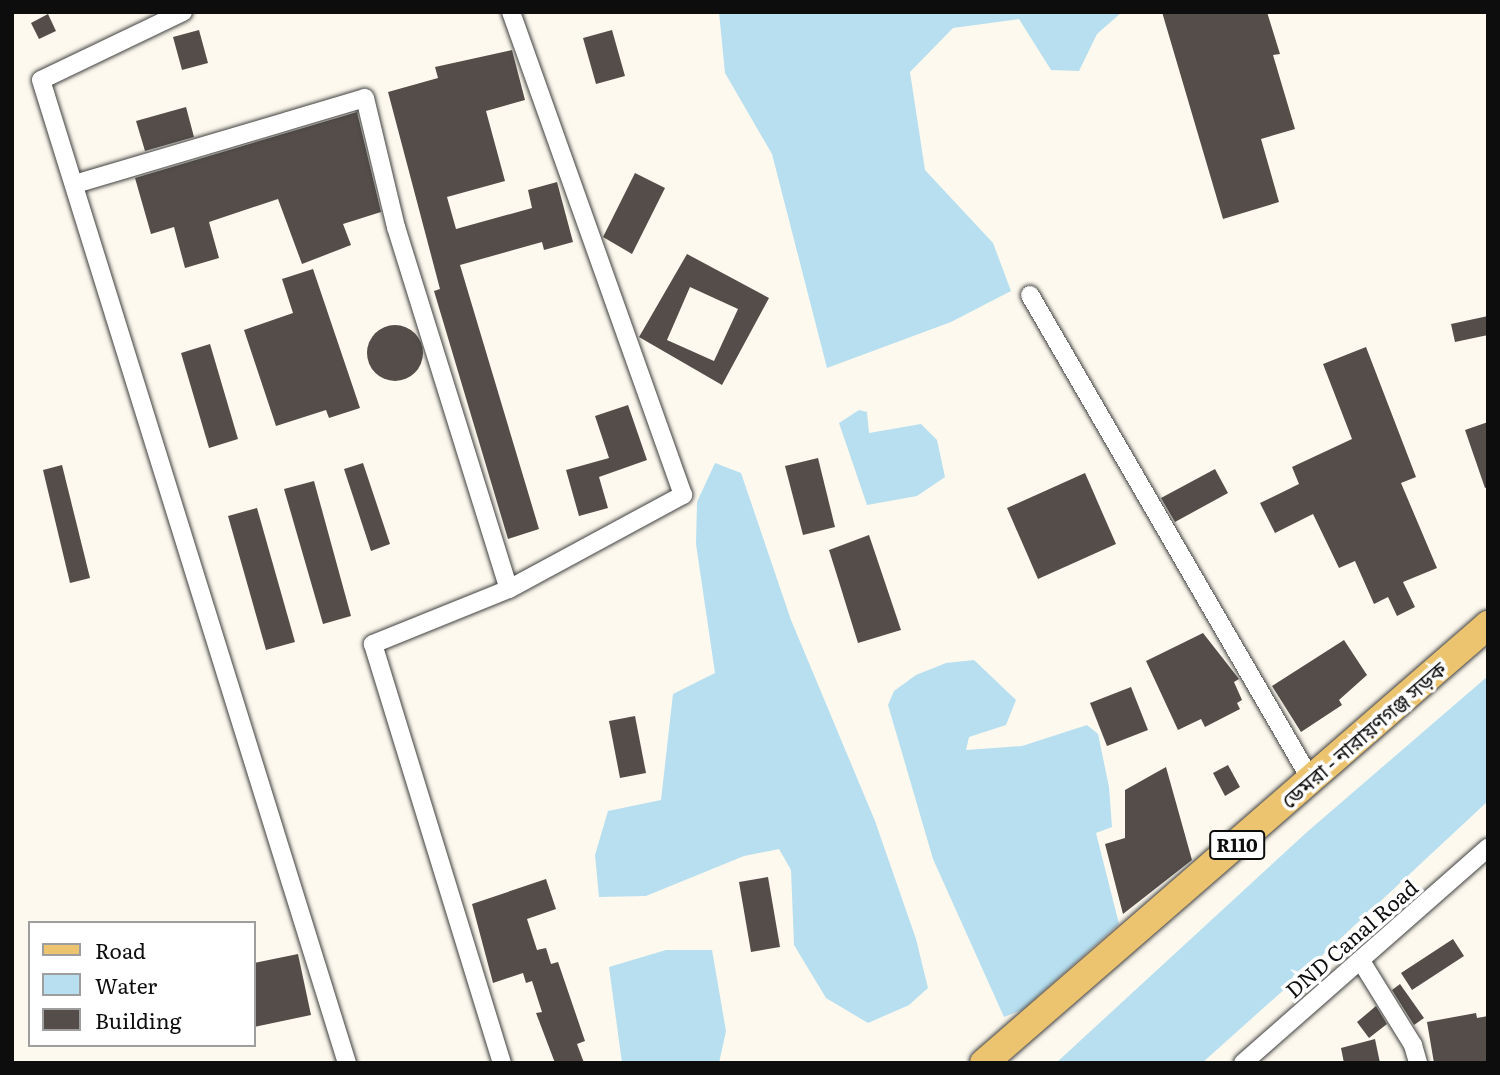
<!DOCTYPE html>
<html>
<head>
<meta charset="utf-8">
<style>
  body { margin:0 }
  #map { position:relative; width:1500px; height:1075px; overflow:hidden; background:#fdf9ee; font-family:Literata,"Noto Sans Bengali",serif }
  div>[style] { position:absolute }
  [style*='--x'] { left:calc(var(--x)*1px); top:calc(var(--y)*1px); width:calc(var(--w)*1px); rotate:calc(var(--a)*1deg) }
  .water>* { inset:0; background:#b7dff0 }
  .building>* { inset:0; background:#544d4a }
  .round { border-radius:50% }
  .roads { filter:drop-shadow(0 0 2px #404040) drop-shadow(0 0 2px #404040) }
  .street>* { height:18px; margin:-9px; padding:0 9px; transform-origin:9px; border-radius:9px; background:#fff }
  .primary>* { height:28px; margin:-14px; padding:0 14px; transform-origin:14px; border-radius:14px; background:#ecc470 }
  span { translate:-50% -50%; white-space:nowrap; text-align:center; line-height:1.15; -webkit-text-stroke:7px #fff; paint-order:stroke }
  .shield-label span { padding:2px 5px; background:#fff; border:2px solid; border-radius:5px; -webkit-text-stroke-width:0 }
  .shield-label { font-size:19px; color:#0d0d0d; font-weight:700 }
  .street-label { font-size:21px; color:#0d0d0d }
  .frame { position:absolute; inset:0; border:14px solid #0d0d0d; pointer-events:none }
  .legend { position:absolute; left:28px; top:921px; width:228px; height:126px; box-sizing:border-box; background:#fff; border:2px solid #9e9e9e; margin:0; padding:9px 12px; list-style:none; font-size:21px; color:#0d0d0d }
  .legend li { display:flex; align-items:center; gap:14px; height:35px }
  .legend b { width:35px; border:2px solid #9e9e9e }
</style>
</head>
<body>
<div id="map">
  <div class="water">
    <div style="clip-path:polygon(719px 12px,1122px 12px,1097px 34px,1079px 71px,1051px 70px,1019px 19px,953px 28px,910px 72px,925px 170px,993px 243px,1011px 291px,951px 322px,827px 368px,772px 154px,725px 73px)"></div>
    <div style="clip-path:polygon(859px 410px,867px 412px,869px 433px,921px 424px,937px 440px,945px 477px,917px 496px,867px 505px,839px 423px)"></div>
    <div style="clip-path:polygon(715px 463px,741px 473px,791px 620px,875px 821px,916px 939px,928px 988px,909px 1005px,868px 1023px,826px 998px,794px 945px,791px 870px,779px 849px,744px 856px,646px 896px,599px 897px,595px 855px,608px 811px,661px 800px,673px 694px,715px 673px,696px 544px,697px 502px)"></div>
    <div style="clip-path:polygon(974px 660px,1016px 700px,1006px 725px,969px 737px,966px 750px,1022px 746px,1087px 725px,1098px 734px,1109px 787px,1112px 827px,1096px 833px,1119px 924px,1022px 1010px,1004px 1017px,933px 859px,888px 705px,894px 691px,916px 675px,946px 663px)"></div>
    <div style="clip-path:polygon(1488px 676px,1488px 801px,1326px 952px,1202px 1063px,1056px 1063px,1307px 832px)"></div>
    <div style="clip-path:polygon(666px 950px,712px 950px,726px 1031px,719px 1063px,622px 1063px,609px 967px)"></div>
  </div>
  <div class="building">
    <div style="clip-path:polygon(1162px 12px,1267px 12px,1280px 54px,1273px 55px,1295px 129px,1261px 139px,1279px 202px,1223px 219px)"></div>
    <div style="clip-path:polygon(48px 14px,56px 31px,39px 39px,31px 23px)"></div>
    <div style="clip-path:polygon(199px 30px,208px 63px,182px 70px,173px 37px)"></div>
    <div style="clip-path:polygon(612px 30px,625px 76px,596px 84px,583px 38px)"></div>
    <div style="clip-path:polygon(512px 50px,525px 100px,486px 111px,505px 181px,447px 197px,456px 229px,532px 208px,528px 190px,557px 182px,573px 242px,544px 250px,542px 242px,460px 265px,539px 529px,508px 539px,434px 291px,440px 289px,388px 92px,438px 78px,435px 67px)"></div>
    <div style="clip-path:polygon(186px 107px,194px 137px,145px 151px,136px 121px)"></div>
    <div style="clip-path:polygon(357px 112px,381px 212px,343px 224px,351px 245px,302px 264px,278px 199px,209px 222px,219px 258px,185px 268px,174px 227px,151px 234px,135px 178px)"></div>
    <div style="clip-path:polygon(635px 173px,665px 188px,632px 254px,603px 237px)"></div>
    <div style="clip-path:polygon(evenodd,687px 254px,769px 298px,722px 385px,639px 337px,687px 254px,690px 287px,738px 309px,714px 361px,667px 340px,690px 287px)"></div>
    <div style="clip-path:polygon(313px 269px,360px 408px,329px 418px,326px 410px,276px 426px,244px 330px,293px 313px,282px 279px)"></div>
    <div style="clip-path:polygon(1488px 316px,1488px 335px,1455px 342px,1451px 324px)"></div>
    <div class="round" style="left:367px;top:325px;width:56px;height:56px"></div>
    <div style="clip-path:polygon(210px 344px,238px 439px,209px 448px,181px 353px)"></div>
    <div style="clip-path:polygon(1366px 347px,1416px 477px,1401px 483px,1437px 568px,1403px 582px,1415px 607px,1397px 616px,1388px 597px,1374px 604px,1355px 561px,1339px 568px,1313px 514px,1275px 533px,1260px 503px,1299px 484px,1292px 467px,1352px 439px,1323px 364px)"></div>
    <div style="clip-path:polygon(628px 405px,647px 460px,599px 477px,608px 508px,579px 516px,566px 470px,609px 458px,595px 416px)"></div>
    <div style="clip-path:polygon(1488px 422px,1488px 487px,1485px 488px,1465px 430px)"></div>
    <div style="clip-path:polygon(818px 458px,835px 527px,803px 535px,785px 466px)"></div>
    <div style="clip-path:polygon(363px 463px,390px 544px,371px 551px,344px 469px)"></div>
    <div style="clip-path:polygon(62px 465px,90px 578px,70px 583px,43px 470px)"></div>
    <div style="clip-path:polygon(1215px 469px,1228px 493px,1175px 522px,1161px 498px)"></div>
    <div style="clip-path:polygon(1085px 473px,1116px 544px,1038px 579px,1007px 508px)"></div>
    <div style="clip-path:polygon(314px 481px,351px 616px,323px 624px,284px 489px)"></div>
    <div style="clip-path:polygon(257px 508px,295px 642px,266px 650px,228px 516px)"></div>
    <div style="clip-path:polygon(869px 535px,901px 630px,858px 643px,829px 550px)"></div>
    <div style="clip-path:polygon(1203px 633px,1239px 679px,1234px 682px,1242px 700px,1237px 703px,1240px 709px,1205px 727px,1201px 719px,1178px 730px,1146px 661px)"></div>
    <div style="clip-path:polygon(1344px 640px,1367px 675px,1339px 700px,1342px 705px,1301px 732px,1272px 686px)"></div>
    <div style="clip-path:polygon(1131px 687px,1148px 730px,1107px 746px,1090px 703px)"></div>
    <div style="clip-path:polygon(635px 716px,646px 773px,620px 778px,609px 721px)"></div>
    <div style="clip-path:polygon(1228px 765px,1240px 787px,1225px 796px,1213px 773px)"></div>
    <div style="clip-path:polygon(1166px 767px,1192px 860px,1123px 914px,1105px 844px,1125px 838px,1125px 790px)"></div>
    <div style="clip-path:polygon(768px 877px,780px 947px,751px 952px,739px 882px)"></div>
    <div style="clip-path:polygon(546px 879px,556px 909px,527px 919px,537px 950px,546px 948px,551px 964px,558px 962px,585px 1041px,577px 1044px,584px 1063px,555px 1063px,536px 1013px,542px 1012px,532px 981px,526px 983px,523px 973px,493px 983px,472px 904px)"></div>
    <div style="clip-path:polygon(1453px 939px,1464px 956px,1412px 990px,1401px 973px)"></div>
    <div style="clip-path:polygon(298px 954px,311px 1015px,254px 1027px,254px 963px)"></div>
    <div style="clip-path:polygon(1400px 984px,1424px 1018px,1414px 1025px,1392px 990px)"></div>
    <div style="clip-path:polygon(1376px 1006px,1387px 1024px,1369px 1038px,1357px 1022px)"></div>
    <div style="clip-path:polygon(1476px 1013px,1477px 1018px,1488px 1016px,1488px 1063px,1434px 1063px,1427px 1022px)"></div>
    <div style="clip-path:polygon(1375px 1039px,1380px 1063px,1344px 1063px,1341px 1048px)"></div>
  </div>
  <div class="roads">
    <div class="street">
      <div style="--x:183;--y:12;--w:157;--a:154.4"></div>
      <div style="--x:41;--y:80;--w:1030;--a:72.71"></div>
      <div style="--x:75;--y:184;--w:302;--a:-16.5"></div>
      <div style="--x:365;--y:98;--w:133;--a:76.5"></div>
      <div style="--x:396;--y:227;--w:379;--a:72.7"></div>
      <div style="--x:509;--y:589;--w:147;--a:158"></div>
      <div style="--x:373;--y:644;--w:438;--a:72.9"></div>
      <div style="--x:1030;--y:295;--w:561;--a:59.91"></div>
      <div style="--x:509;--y:589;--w:198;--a:-28.4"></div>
      <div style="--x:683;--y:495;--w:513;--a:-109.6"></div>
      <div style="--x:1361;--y:961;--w:99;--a:58.2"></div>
      <div style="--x:1413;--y:1045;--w:19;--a:74"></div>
      <div style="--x:1243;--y:1063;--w:326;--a:-41.3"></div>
    </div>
    <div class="primary">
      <div style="--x:984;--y:1063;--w:668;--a:-40.99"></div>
    </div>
  </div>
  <div class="shield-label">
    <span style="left:1237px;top:845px">R110</span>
  </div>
  <div class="street-label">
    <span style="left:1363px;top:734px;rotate:-41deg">ডেমরা - নারায়ণগঞ্জ সড়ক</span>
    <span style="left:1351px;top:938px;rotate:-41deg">DND Canal Road</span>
  </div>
  <div class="frame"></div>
  <ul class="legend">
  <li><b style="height:9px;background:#ecc470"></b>Road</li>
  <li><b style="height:19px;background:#b7dff0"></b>Water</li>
  <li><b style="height:19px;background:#544d4a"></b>Building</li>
  </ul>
</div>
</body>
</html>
